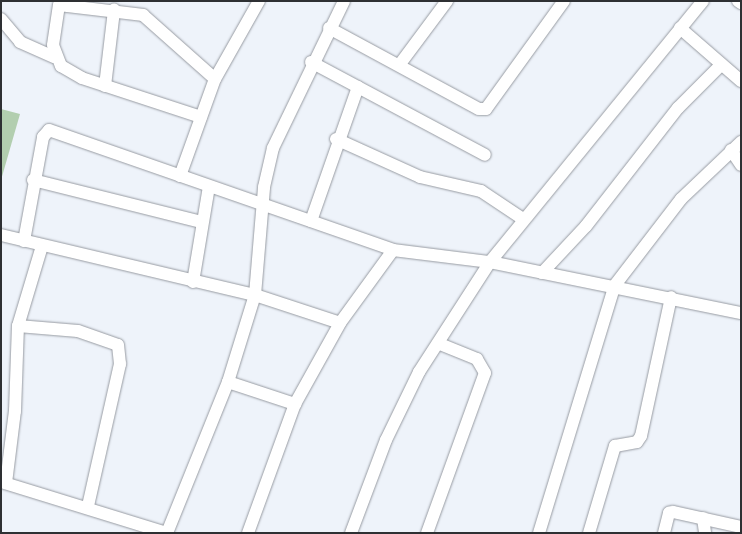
<!DOCTYPE html>
<html>
<head>
<meta charset="utf-8">
<style>
	body { margin:0 }
	#map { position:relative; width:742px; height:534px; overflow:hidden; background:#eef3fa; font-family:"Sofia Sans Condensed",sans-serif }
	div>[style] { position:absolute }
	.green>* { inset:0; background:#b2ceaf }
	.roads { filter:drop-shadow(0 0 1px #979ba2) drop-shadow(0 0 1px #979ba2) }
	.minor>* { height:12px; margin:-6px; padding:0 6px; transform-origin:6px; border-radius:6px; background:#fff }
	span { translate:-50% -50%; white-space:nowrap; text-align:center; line-height:1.15; -webkit-text-stroke:4px #fff; paint-order:stroke }
	.frame { position:absolute; inset:0; border:2px solid #2e3033; pointer-events:none }
</style>
</head>
<body>
<div id="map">
	<div class="green">
		<i style="clip-path:polygon(1px 109px,20px 114px,1px 180px)"></i>
	</div>
	<div class="roads">
		<div class="minor">
			<i style="left:738px;top:1px;width:4px;rotate:34deg"></i>
			<i style="left:1px;top:19px;width:30px;rotate:50deg"></i>
			<i style="left:20px;top:42px;width:37px;rotate:24deg"></i>
			<i style="left:329px;top:28px;width:170px;rotate:28.4deg"></i>
			<i style="left:479px;top:109px;width:7px"></i>
			<i style="left:486px;top:109px;width:133px;rotate:-54.2deg"></i>
			<i style="left:680px;top:28px;width:81px;rotate:41deg"></i>
			<i style="left:311px;top:62px;width:197px;rotate:28.1deg"></i>
			<i style="left:400px;top:64px;width:79px;rotate:-53.3deg"></i>
			<i style="left:105px;top:86px;width:77px;rotate:-83.2deg"></i>
			<i style="left:201px;top:117px;width:125px;rotate:-161.9deg"></i>
			<i style="left:82px;top:78px;width:24px;rotate:-150deg"></i>
			<i style="left:61px;top:66px;width:22px;rotate:-111deg"></i>
			<i style="left:53px;top:45px;width:40px;rotate:-81.5deg"></i>
			<i style="left:59px;top:5px;width:85px;rotate:6.8deg"></i>
			<i style="left:143px;top:15px;width:96px;rotate:41.6deg"></i>
			<i style="left:336px;top:139px;width:92px;rotate:24.3deg"></i>
			<i style="left:420px;top:177px;width:63px;rotate:12.9deg"></i>
			<i style="left:481px;top:191px;width:50px;rotate:33.7deg"></i>
			<i style="left:731px;top:150px;width:18px;rotate:56deg"></i>
			<i style="left:180px;top:176px;width:103px;rotate:-70.2deg"></i>
			<i style="left:215px;top:79px;width:90px;rotate:-60.6deg"></i>
			<i style="left:33px;top:180px;width:173px;rotate:14deg"></i>
			<i style="left:311px;top:221px;width:142px;rotate:-70.7deg"></i>
			<i style="left:1px;top:235px;width:261px;rotate:13.3deg"></i>
			<i style="left:255px;top:295px;width:89px;rotate:18.2deg"></i>
			<i style="left:24px;top:241px;width:106px;rotate:-79.6deg"></i>
			<i style="left:43px;top:137px;width:9px;rotate:-49deg"></i>
			<i style="left:49px;top:130px;width:364px;rotate:19.2deg"></i>
			<i style="left:393px;top:250px;width:98px;rotate:7.1deg"></i>
			<i style="left:490px;top:262px;width:256px;rotate:11.5deg"></i>
			<i style="left:542px;top:273px;width:64px;rotate:-46.9deg"></i>
			<i style="left:586px;top:226px;width:150px;rotate:-52.1deg"></i>
			<i style="left:678px;top:108px;width:61px;rotate:-45deg"></i>
			<i style="left:193px;top:282px;width:97px;rotate:-80.5deg"></i>
			<i style="left:18px;top:326px;width:60px;rotate:4.8deg"></i>
			<i style="left:78px;top:331px;width:42px;rotate:19.3deg"></i>
			<i style="left:118px;top:345px;width:19px;rotate:84deg"></i>
			<i style="left:120px;top:364px;width:146px;rotate:102.7deg"></i>
			<i style="left:228px;top:382px;width:71px;rotate:18.2deg"></i>
			<i style="left:1px;top:482px;width:174px;rotate:17.1deg"></i>
			<i style="left:6px;top:483px;width:73px;rotate:-82.9deg"></i>
			<i style="left:15px;top:411px;width:85px;rotate:-88deg"></i>
			<i style="left:18px;top:326px;width:84px;rotate:-73.3deg"></i>
			<i style="left:703px;top:518px;width:15px;rotate:82deg"></i>
			<i style="left:167px;top:533px;width:163px;rotate:-68deg"></i>
			<i style="left:228px;top:382px;width:91px;rotate:-72.8deg"></i>
			<i style="left:255px;top:295px;width:108px;rotate:-85.2deg"></i>
			<i style="left:264px;top:187px;width:40px;rotate:-77deg"></i>
			<i style="left:273px;top:148px;width:163px;rotate:-64.2deg"></i>
			<i style="left:248px;top:533px;width:137px;rotate:-70deg"></i>
			<i style="left:295px;top:404px;width:93px;rotate:-60.9deg"></i>
			<i style="left:340px;top:323px;width:90px;rotate:-54deg"></i>
			<i style="left:351px;top:533px;width:99px;rotate:-69.4deg"></i>
			<i style="left:386px;top:440px;width:76px;rotate:-64.1deg"></i>
			<i style="left:419px;top:372px;width:131px;rotate:-57.2deg"></i>
			<i style="left:490px;top:262px;width:337px;rotate:-50.8deg"></i>
			<i style="left:427px;top:533px;width:170px;rotate:-70.1deg"></i>
			<i style="left:485px;top:373px;width:16px;rotate:-120deg"></i>
			<i style="left:477px;top:359px;width:40px;rotate:-158deg"></i>
			<i style="left:539px;top:533px;width:259px;rotate:-73deg"></i>
			<i style="left:615px;top:285px;width:108px;rotate:-52.5deg"></i>
			<i style="left:681px;top:199px;width:83px;rotate:-43.5deg"></i>
			<i style="left:589px;top:533px;width:91px;rotate:-73.4deg"></i>
			<i style="left:615px;top:446px;width:22px;rotate:-10deg"></i>
			<i style="left:637px;top:442px;width:7px;rotate:-56deg"></i>
			<i style="left:641px;top:436px;width:142px;rotate:-77.8deg"></i>
			<i style="left:664px;top:533px;width:21px;rotate:-76deg"></i>
			<i style="left:669px;top:513px;width:4px;rotate:-14deg"></i>
			<i style="left:673px;top:512px;width:70px;rotate:12.4deg"></i>
		</div>
	</div>
	<div class="frame"></div>
</div>
</body>
</html>
